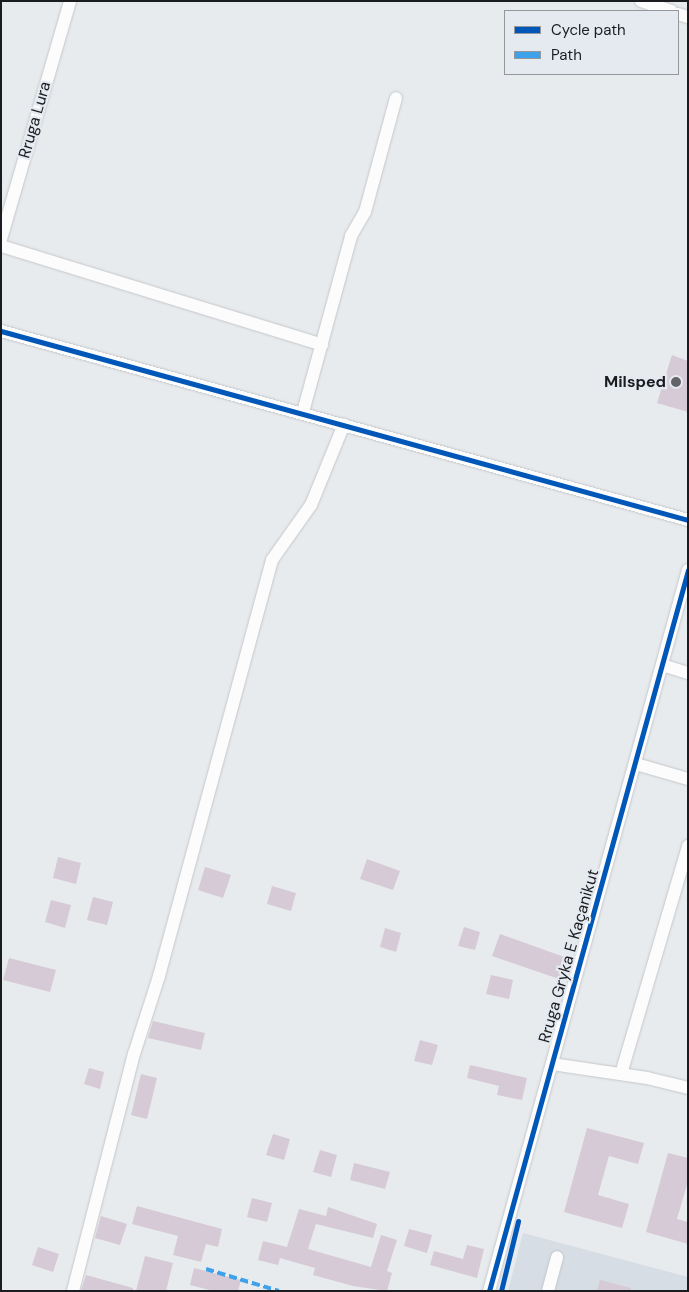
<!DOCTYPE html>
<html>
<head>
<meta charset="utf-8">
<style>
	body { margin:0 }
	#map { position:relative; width:689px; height:1292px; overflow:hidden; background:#e8ebee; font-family:"DM Sans",sans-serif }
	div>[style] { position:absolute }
	.built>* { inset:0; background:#d6dde5 }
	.building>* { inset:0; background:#d5cad5 }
	.roads { filter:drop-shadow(0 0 1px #c5c7c9) drop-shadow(0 0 1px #c5c7c9) }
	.minor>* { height:12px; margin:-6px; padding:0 6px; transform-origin:6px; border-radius:6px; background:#fcfcfc }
	.quiet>* { height:4px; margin-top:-2px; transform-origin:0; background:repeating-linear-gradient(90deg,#3da2ea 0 8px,transparent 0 12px) }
	.cycleway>* { height:5px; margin:-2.5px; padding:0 2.5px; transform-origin:2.5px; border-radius:2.5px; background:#0057b8 }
	.dots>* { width:14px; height:14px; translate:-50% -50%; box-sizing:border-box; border:2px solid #e5eaf1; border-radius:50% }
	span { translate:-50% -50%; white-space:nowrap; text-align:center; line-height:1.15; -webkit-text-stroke:4.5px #e5eaf1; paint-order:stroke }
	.street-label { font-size:16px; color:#1b1c1f }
	.poi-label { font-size:16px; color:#1b1c1f; font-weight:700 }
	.right { translate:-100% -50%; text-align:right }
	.frame { position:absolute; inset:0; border:2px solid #1b1c1f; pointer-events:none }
	.legend { position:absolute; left:504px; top:10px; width:175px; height:65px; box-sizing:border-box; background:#e5eaf1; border:1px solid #94989d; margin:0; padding:6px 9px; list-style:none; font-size:15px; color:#1b1c1f }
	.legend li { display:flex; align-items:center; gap:10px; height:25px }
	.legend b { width:25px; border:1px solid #94989d }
</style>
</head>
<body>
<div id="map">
	<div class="built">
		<i style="clip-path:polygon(523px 1233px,688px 1277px,688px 1291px,508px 1291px)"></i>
	</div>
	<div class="building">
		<i style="clip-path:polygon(672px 355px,688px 361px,688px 412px,657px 403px)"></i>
		<i style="clip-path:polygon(58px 857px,81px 863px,76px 884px,53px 878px)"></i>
		<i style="clip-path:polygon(367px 859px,400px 871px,393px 890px,360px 879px)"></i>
		<i style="clip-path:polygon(205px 867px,231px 875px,223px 898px,198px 890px)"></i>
		<i style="clip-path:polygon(272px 886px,296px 893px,291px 911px,267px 904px)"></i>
		<i style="clip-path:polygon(93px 897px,113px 902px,107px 925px,87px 920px)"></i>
		<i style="clip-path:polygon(51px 900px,71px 905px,65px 928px,45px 922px)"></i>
		<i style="clip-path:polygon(464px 927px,480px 932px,475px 950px,458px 946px)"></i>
		<i style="clip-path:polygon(385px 928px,401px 933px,396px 952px,380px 947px)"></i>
		<i style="clip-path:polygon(500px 934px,567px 958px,559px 979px,492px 956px)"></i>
		<i style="clip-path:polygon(9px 958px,56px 970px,50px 992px,3px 980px)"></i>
		<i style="clip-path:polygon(491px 975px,513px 980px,509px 999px,486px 994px)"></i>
		<i style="clip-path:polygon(153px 1021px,205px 1033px,201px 1050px,148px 1038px)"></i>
		<i style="clip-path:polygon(420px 1040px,438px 1045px,432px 1065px,414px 1061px)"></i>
		<i style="clip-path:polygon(470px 1065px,527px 1078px,522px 1100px,497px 1095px,499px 1086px,467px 1078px)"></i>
		<i style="clip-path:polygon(89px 1068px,104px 1072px,100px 1089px,84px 1084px)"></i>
		<i style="clip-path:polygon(141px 1074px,157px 1078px,147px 1119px,131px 1115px)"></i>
		<i style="clip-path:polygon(587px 1128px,644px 1143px,638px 1164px,609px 1156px,598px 1195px,629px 1204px,622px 1228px,564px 1212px)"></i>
		<i style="clip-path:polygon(273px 1134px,290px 1139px,284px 1160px,266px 1155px)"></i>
		<i style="clip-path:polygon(320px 1150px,337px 1155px,331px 1177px,313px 1172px)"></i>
		<i style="clip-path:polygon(668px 1153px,688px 1158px,688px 1181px,677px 1219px,688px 1222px,688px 1244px,646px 1232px)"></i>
		<i style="clip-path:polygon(354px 1163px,390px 1172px,385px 1189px,350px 1180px)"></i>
		<i style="clip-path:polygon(252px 1198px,272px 1203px,267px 1222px,247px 1217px)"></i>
		<i style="clip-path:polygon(137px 1206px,222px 1229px,218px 1247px,206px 1244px,201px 1262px,173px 1255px,178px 1236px,132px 1224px)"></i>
		<i style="clip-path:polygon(328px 1207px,377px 1224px,373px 1238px,316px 1224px,308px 1249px,371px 1267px,381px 1235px,397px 1240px,387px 1271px,392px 1273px,387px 1291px,353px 1286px,313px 1275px,315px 1268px,280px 1258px,278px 1265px,258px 1260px,263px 1241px,287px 1247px,299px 1209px,326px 1216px)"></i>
		<i style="clip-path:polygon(101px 1216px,127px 1224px,120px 1245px,95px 1238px)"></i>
		<i style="clip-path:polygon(409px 1229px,432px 1235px,427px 1253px,404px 1246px)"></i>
		<i style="clip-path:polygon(467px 1245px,484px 1249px,477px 1278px,430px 1265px,434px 1251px,463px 1259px)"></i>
		<i style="clip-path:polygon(38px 1247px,59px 1254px,53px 1272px,32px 1265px)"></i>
		<i style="clip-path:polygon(145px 1256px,173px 1263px,166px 1291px,136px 1291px)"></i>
		<i style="clip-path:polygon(194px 1268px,241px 1280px,238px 1291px,214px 1291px,190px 1285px)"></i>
		<i style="clip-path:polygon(86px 1275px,133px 1288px,133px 1291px,81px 1291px)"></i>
		<i style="clip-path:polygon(600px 1280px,631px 1288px,631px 1291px,597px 1291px)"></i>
	</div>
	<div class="roads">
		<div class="minor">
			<i style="left:641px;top:1px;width:32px;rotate:18deg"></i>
			<i style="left:678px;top:14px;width:10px;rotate:17deg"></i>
			<i style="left:1px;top:239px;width:248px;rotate:-73.8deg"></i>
			<i style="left:1px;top:246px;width:336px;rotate:17.1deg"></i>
			<i style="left:1px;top:331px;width:713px;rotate:15.38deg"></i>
			<i style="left:303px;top:412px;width:182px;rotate:-74.7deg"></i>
			<i style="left:351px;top:236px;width:28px;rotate:-60deg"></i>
			<i style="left:365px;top:212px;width:118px;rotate:-74.8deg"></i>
			<i style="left:662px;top:665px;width:27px;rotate:17deg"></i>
			<i style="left:636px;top:764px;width:54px;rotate:16.1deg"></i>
			<i style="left:552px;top:1064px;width:96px;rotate:8.4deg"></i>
			<i style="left:647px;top:1078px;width:42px;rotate:13.7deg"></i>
			<i style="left:621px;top:1074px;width:238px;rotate:-73.6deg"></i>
			<i style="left:73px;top:1291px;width:245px;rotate:-75.6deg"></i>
			<i style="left:134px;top:1054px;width:82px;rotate:-72.2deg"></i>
			<i style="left:159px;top:976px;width:431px;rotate:-74.8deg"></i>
			<i style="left:272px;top:560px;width:67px;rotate:-54.7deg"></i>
			<i style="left:311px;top:505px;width:87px;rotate:-67.8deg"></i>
			<i style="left:489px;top:1291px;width:748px;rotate:-74.57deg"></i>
			<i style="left:548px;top:1291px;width:35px;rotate:-75deg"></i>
		</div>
	</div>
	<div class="quiet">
		<i style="left:206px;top:1269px;width:76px;rotate:16.8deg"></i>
	</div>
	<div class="cycleway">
		<i style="left:1px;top:331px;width:713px;rotate:15.38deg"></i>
		<i style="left:489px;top:1291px;width:748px;rotate:-74.57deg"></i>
		<i style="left:501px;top:1291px;width:72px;rotate:-76.3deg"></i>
	</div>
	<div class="dots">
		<i style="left:676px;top:382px;background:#636467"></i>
	</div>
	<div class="street-label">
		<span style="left:35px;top:120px;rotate:-74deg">Rruga Lura</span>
		<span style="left:569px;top:956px;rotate:-74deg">Rruga Gryka E Kaçanikut</span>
	</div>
	<div class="poi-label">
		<span class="right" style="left:666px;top:382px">Milsped</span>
	</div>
	<div class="frame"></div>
	<ul class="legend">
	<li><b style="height:6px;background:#0057b8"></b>Cycle path</li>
	<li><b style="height:6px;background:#3da2ea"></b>Path</li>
	</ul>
</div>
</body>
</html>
